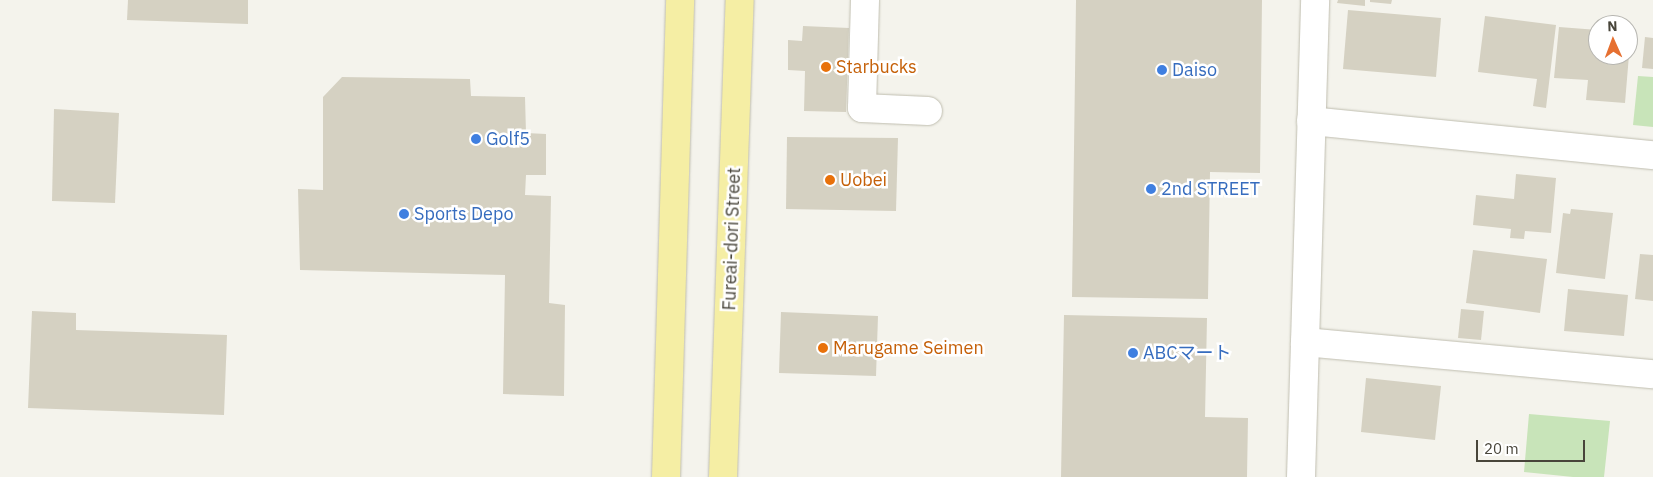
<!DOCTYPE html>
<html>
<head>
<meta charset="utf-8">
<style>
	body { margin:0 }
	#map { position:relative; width:1653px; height:477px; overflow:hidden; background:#f4f3ec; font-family:"IBM Plex Sans","Noto Sans JP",sans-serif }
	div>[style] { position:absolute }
	.green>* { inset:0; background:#c8e4b9 }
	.building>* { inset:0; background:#d5d1c2 }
	.roads { filter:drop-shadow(0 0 1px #bfbdaf) drop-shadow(0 0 1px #bfbdaf) }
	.minor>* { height:28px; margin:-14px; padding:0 14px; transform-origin:14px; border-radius:14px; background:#fff }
	.major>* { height:28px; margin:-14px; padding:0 14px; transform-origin:14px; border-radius:14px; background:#f5eea4 }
	.dots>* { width:14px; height:14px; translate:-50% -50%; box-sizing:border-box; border:2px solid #fff; border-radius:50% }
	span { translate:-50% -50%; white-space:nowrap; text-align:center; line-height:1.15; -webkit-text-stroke:5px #fff; paint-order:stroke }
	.food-label { font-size:18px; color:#c56008 }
	.left { translate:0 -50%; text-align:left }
	.shop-label { font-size:18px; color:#366cbe }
	.street-label { font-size:18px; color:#48453a }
	.north { position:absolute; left:1588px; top:15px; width:50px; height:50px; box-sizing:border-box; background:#fff; border:1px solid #b6b5b0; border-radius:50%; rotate:358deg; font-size:14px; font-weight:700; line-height:20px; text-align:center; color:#48453a }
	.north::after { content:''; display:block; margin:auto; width:18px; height:22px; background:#e67031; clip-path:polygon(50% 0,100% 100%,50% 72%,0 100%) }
	.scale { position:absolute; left:1476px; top:440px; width:109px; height:22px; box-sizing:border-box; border:2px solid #48453a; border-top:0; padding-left:6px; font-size:15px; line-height:18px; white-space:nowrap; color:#48453a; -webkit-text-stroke:4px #fff; paint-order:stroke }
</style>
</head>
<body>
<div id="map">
	<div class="green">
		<i style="clip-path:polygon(1638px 76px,1653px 77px,1653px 127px,1633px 125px)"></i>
		<i style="clip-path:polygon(1529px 414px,1610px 421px,1604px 477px,1573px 477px,1524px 472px)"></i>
	</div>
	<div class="building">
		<i style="clip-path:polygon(128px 0,248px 0,248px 24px,127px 20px)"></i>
		<i style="clip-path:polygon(1076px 0,1262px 0,1260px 173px,1210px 172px,1208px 299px,1072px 297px)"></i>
		<i style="clip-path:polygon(1338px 0,1365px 0,1365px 6px,1337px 3px)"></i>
		<i style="clip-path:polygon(1370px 0,1392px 0,1391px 4px,1370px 2px)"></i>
		<i style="clip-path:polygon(1348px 10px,1441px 18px,1436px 77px,1343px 69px)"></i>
		<i style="clip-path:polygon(1485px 16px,1556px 25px,1546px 108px,1533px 106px,1537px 79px,1478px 72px)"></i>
		<i style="clip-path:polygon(803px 26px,849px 28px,846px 112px,804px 111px,805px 71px,788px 70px,788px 40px,802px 41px)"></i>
		<i style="clip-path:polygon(1559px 27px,1598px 30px,1598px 55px,1629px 55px,1625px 103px,1586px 100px,1588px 80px,1554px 78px)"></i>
		<i style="clip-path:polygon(1645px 37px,1653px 38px,1653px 69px,1642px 68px)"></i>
		<i style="clip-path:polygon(342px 77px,470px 79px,471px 96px,525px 97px,526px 133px,546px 134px,546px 175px,526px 175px,525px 195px,551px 196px,549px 303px,565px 305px,564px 396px,503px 394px,505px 275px,300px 270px,298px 189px,323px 190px,323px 97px)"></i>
		<i style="clip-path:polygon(54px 109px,119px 113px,115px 203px,52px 201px)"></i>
		<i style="clip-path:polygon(787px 137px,898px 138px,896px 211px,786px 209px)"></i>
		<i style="clip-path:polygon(1516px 174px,1556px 178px,1551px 233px,1525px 231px,1524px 239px,1510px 238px,1511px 229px,1473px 225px,1476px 195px,1514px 199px)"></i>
		<i style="clip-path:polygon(1571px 209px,1613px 213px,1605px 279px,1556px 273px,1563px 213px,1570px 214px)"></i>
		<i style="clip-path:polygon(1473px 250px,1547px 259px,1540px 313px,1466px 303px)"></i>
		<i style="clip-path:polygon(1640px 254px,1653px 255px,1653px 301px,1635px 299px)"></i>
		<i style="clip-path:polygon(1568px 289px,1628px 295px,1624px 336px,1564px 331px)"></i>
		<i style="clip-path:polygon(1461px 309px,1484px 311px,1481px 340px,1458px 338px)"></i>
		<i style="clip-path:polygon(32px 311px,76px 313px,76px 330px,227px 335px,224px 415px,28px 408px)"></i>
		<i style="clip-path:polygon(781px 312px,878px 316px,876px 376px,779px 373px)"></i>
		<i style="clip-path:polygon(1064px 315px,1207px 318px,1205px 417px,1248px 418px,1247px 477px,1061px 477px)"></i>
		<i style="clip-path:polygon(1366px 378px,1441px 386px,1435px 440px,1361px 432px)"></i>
	</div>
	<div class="roads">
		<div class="minor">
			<i style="left:865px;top:0;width:108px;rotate:91.6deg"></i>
			<i style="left:862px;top:108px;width:66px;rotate:2.6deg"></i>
			<i style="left:1311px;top:121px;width:344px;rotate:5.7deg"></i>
			<i style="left:1305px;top:342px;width:349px;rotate:5.3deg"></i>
			<i style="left:1301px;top:477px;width:477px;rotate:-88.3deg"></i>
		</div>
		<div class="major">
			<i style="left:666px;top:477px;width:477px;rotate:-88.3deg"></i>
			<i style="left:723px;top:477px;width:477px;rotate:-88deg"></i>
		</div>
	</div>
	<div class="dots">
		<i style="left:826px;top:67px;background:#e8710a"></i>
		<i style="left:1162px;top:70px;background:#3f7fe0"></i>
		<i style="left:476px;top:139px;background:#3f7fe0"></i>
		<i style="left:830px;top:180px;background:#e8710a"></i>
		<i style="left:1151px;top:189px;background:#3f7fe0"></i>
		<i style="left:404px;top:214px;background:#3f7fe0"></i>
		<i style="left:823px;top:348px;background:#e8710a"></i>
		<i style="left:1133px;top:353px;background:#3f7fe0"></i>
	</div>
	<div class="food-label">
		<span class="left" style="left:836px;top:67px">Starbucks</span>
		<span class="left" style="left:840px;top:180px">Uobei</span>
		<span class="left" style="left:833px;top:348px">Marugame Seimen</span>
	</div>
	<div class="shop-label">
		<span class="left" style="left:1172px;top:70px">Daiso</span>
		<span class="left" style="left:486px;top:139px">Golf5</span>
		<span class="left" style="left:1161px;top:189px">2nd STREET</span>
		<span class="left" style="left:414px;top:214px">Sports Depo</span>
		<span class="left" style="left:1143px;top:353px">ABCマート</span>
	</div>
	<div class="street-label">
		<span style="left:732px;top:239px;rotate:-88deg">Fureai-dori Street</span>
	</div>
	<div class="north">N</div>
	<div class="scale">20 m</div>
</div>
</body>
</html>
